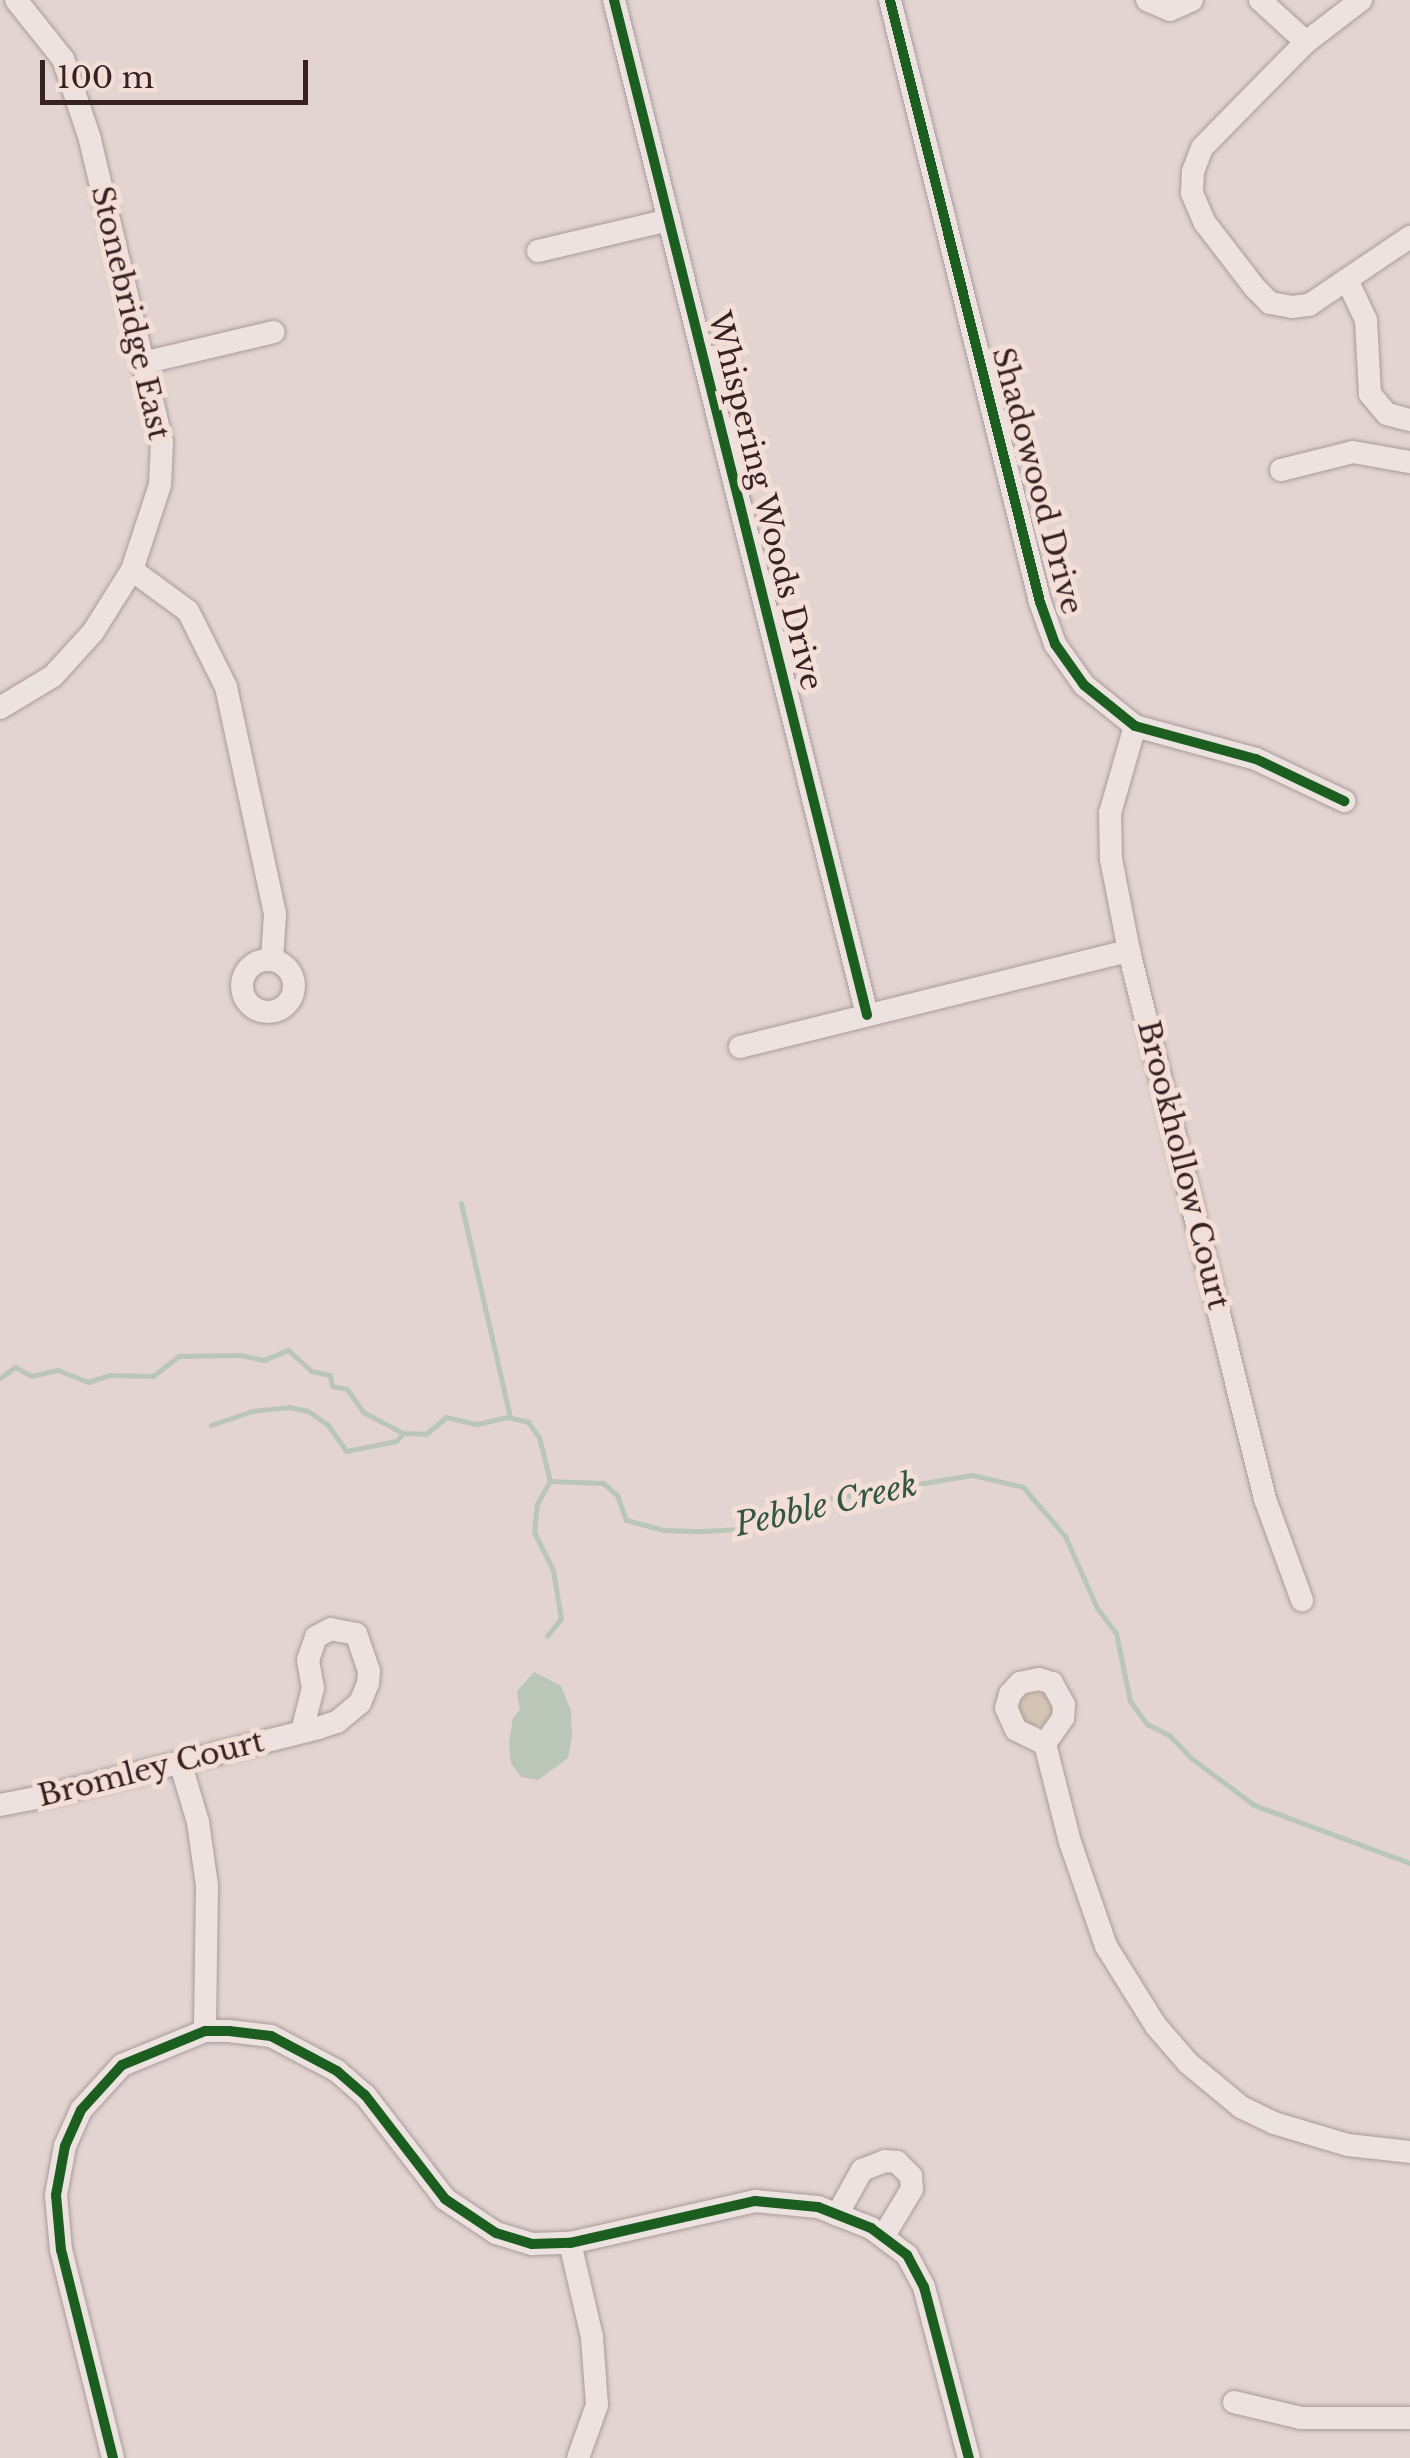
<!DOCTYPE html>
<html>
<head>
<meta charset="utf-8">
<style>
	body { margin:0 }
	#map { position:relative; width:1410px; height:2458px; overflow:hidden; background:#e3d4d1; font-family:"Libre Baskerville",serif }
	div>[style] { position:absolute }
	.green>* { inset:0; background:#d5c5b4 }
	.round { border-radius:50% }
	.water>* { inset:0; background:#bac6b8 }
	.stream>* { height:5px; margin:-2.5px; padding:0 2.5px; transform-origin:2.5px; border-radius:2.5px; background:#bac6b8 }
	.roads { filter:drop-shadow(0 0 2px #a99b99) drop-shadow(0 0 2px #a99b99) }
	.minor>* { height:22px; margin:-11px; padding:0 11px; transform-origin:11px; border-radius:11px; background:#ece3e1 }
	.minor>.ring { margin:-11px; padding:0; box-sizing:content-box; background:none; border:22px solid #ece3e1; border-radius:50% }
	.cycleway>* { height:10px; margin:-5px; padding:0 5px; transform-origin:5px; border-radius:5px; background:#1b5e20 }
	span { translate:-50% -50%; white-space:nowrap; text-align:center; line-height:1.15; -webkit-text-stroke:10px #f3ded8; paint-order:stroke }
	.street-label { font-size:30px; color:#382122 }
	.water-label { font-size:32px; color:#325642; font-style:italic }
	.scale { position:absolute; left:40px; top:60px; width:268px; height:45px; box-sizing:border-box; border:5px solid #382122; border-top:0; padding-left:12px; font-size:30px; line-height:35px; white-space:nowrap; color:#382122; -webkit-text-stroke:8px #f3ded8; paint-order:stroke }
</style>
</head>
<body>
<div id="map">
	<div class="green">
		<i class="round" style="left:1019px;top:1692px;width:34px;height:34px"></i>
	</div>
	<div class="water">
		<i style="clip-path:polygon(534px 1672px,561px 1686px,571px 1711px,572px 1736px,568px 1758px,538px 1780px,521px 1777px,511px 1763px,509px 1743px,513px 1718px,520px 1710px,517px 1691px)"></i>
	</div>
	<div class="stream">
		<i style="left:461px;top:1203px;width:220px;rotate:77.1deg"></i>
		<i style="left:0;top:1378px;width:19px;rotate:-36deg"></i>
		<i style="left:15px;top:1367px;width:18px;rotate:29deg"></i>
		<i style="left:31px;top:1376px;width:28px;rotate:-13deg"></i>
		<i style="left:58px;top:1370px;width:32px;rotate:22deg"></i>
		<i style="left:88px;top:1382px;width:23px;rotate:-18deg"></i>
		<i style="left:110px;top:1375px;width:43px;rotate:1.3deg"></i>
		<i style="left:153px;top:1376px;width:33px;rotate:-38deg"></i>
		<i style="left:179px;top:1356px;width:61px;rotate:-0.9deg"></i>
		<i style="left:240px;top:1355px;width:25px;rotate:12deg"></i>
		<i style="left:264px;top:1360px;width:26px;rotate:-23deg"></i>
		<i style="left:288px;top:1350px;width:31px;rotate:42deg"></i>
		<i style="left:311px;top:1371px;width:19px;rotate:12deg"></i>
		<i style="left:330px;top:1375px;width:11px;rotate:80deg"></i>
		<i style="left:332px;top:1386px;width:15px;rotate:11deg"></i>
		<i style="left:347px;top:1389px;width:28px;rotate:55deg"></i>
		<i style="left:363px;top:1412px;width:45px;rotate:27.7deg"></i>
		<i style="left:403px;top:1433px;width:23px;rotate:2deg"></i>
		<i style="left:426px;top:1434px;width:26px;rotate:-40deg"></i>
		<i style="left:446px;top:1417px;width:32px;rotate:13deg"></i>
		<i style="left:477px;top:1424px;width:31px;rotate:-13deg"></i>
		<i style="left:507px;top:1417px;width:22px;rotate:13deg"></i>
		<i style="left:528px;top:1422px;width:19px;rotate:54deg"></i>
		<i style="left:539px;top:1437px;width:45px;rotate:76deg"></i>
		<i style="left:211px;top:1425px;width:43px;rotate:-18.9deg"></i>
		<i style="left:252px;top:1411px;width:37px;rotate:-6deg"></i>
		<i style="left:289px;top:1407px;width:19px;rotate:12deg"></i>
		<i style="left:308px;top:1411px;width:24px;rotate:35deg"></i>
		<i style="left:328px;top:1425px;width:32px;rotate:55deg"></i>
		<i style="left:346px;top:1451px;width:51px;rotate:-11.3deg"></i>
		<i style="left:396px;top:1441px;width:8px;rotate:-45deg"></i>
		<i style="left:550px;top:1481px;width:53px;rotate:2.2deg"></i>
		<i style="left:603px;top:1483px;width:18px;rotate:41deg"></i>
		<i style="left:617px;top:1495px;width:27px;rotate:70deg"></i>
		<i style="left:626px;top:1520px;width:39px;rotate:15deg"></i>
		<i style="left:664px;top:1530px;width:38px;rotate:2deg"></i>
		<i style="left:702px;top:1531px;width:33px;rotate:-3deg"></i>
		<i style="left:735px;top:1529px;width:80px;rotate:-19.8deg"></i>
		<i style="left:810px;top:1502px;width:164px;rotate:-9.5deg"></i>
		<i style="left:972px;top:1475px;width:52px;rotate:13.2deg"></i>
		<i style="left:1023px;top:1487px;width:65px;rotate:49.4deg"></i>
		<i style="left:1065px;top:1536px;width:79px;rotate:66deg"></i>
		<i style="left:1097px;top:1608px;width:31px;rotate:53deg"></i>
		<i style="left:1116px;top:1633px;width:69px;rotate:78.4deg"></i>
		<i style="left:1130px;top:1701px;width:29px;rotate:54deg"></i>
		<i style="left:1147px;top:1724px;width:25px;rotate:27deg"></i>
		<i style="left:1169px;top:1735px;width:32px;rotate:46deg"></i>
		<i style="left:1191px;top:1758px;width:79px;rotate:36.7deg"></i>
		<i style="left:1254px;top:1805px;width:166px;rotate:20.4deg"></i>
		<i style="left:547px;top:1636px;width:22px;rotate:-51deg"></i>
		<i style="left:561px;top:1619px;width:50px;rotate:-99.3deg"></i>
		<i style="left:553px;top:1570px;width:42px;rotate:-116.6deg"></i>
		<i style="left:534px;top:1532px;width:28px;rotate:-84deg"></i>
		<i style="left:537px;top:1504px;width:26px;rotate:-61deg"></i>
	</div>
	<div class="roads">
		<div class="minor">
			<i style="left:614px;top:0;width:1046px;rotate:76deg"></i>
			<i style="left:890px;top:0;width:620px;rotate:76.01deg"></i>
			<i style="left:1040px;top:602px;width:45px;rotate:70.3deg"></i>
			<i style="left:1055px;top:644px;width:50px;rotate:54.7deg"></i>
			<i style="left:1084px;top:685px;width:65px;rotate:38.8deg"></i>
			<i style="left:1135px;top:726px;width:125px;rotate:15.3deg"></i>
			<i style="left:1256px;top:759px;width:98px;rotate:25.5deg"></i>
			<i style="left:1147px;top:0;width:25px;rotate:23deg"></i>
			<i style="left:1170px;top:10px;width:24px;rotate:-24deg"></i>
			<i style="left:1260px;top:0;width:62px;rotate:42.4deg"></i>
			<i style="left:1361px;top:0;width:69px;rotate:142.6deg"></i>
			<i style="left:1306px;top:42px;width:148px;rotate:134.5deg"></i>
			<i style="left:1202px;top:148px;width:26px;rotate:111deg"></i>
			<i style="left:1193px;top:172px;width:21px;rotate:93deg"></i>
			<i style="left:1192px;top:193px;width:33px;rotate:67deg"></i>
			<i style="left:1205px;top:223px;width:82px;rotate:52.4deg"></i>
			<i style="left:1255px;top:288px;width:21px;rotate:45deg"></i>
			<i style="left:1270px;top:303px;width:22px;rotate:10deg"></i>
			<i style="left:1292px;top:307px;width:17px;rotate:-7deg"></i>
			<i style="left:1309px;top:305px;width:122px;rotate:-34deg"></i>
			<i style="left:538px;top:251px;width:135px;rotate:-13.3deg"></i>
			<i style="left:1347px;top:280px;width:44px;rotate:64.6deg"></i>
			<i style="left:1366px;top:320px;width:74px;rotate:86.9deg"></i>
			<i style="left:1370px;top:394px;width:26px;rotate:50deg"></i>
			<i style="left:1387px;top:414px;width:24px;rotate:15deg"></i>
			<i style="left:147px;top:362px;width:130px;rotate:-13.3deg"></i>
			<i style="left:1281px;top:470px;width:74px;rotate:-14deg"></i>
			<i style="left:1353px;top:452px;width:58px;rotate:10deg"></i>
			<i style="left:132px;top:570px;width:69px;rotate:36.2deg"></i>
			<i style="left:188px;top:611px;width:85px;rotate:63.4deg"></i>
			<i style="left:226px;top:687px;width:232px;rotate:77.8deg"></i>
			<i style="left:275px;top:914px;width:46px;rotate:93.7deg"></i>
			<i style="left:0;top:708px;width:62px;rotate:-31.1deg"></i>
			<i style="left:53px;top:676px;width:59px;rotate:-47.7deg"></i>
			<i style="left:93px;top:632px;width:73px;rotate:-57.8deg"></i>
			<i style="left:132px;top:570px;width:89px;rotate:-71.8deg"></i>
			<i style="left:160px;top:485px;width:43px;rotate:-87.3deg"></i>
			<i style="left:162px;top:442px;width:311px;rotate:-103.4deg"></i>
			<i style="left:90px;top:139px;width:84px;rotate:-108.6deg"></i>
			<i style="left:63px;top:59px;width:75px;rotate:-128.5deg"></i>
			<i style="left:1135px;top:726px;width:91px;rotate:106deg"></i>
			<i style="left:1110px;top:813px;width:46px;rotate:88.8deg"></i>
			<i style="left:1111px;top:859px;width:94px;rotate:78.9deg"></i>
			<i style="left:1129px;top:951px;width:565px;rotate:76.06deg"></i>
			<i style="left:1265px;top:1499px;width:108px;rotate:69.9deg"></i>
			<i class="ring" style="left:242px;top:960px;width:30px;height:30px"></i>
			<i style="left:740px;top:1047px;width:401px;rotate:-13.9deg"></i>
			<i style="left:1039px;top:1679px;width:14px;rotate:17deg"></i>
			<i style="left:1052px;top:1683px;width:25px;rotate:61deg"></i>
			<i style="left:1064px;top:1705px;width:13px;rotate:94deg"></i>
			<i style="left:1063px;top:1718px;width:32px;rotate:125deg"></i>
			<i style="left:1045px;top:1744px;width:32px;rotate:-154deg"></i>
			<i style="left:1016px;top:1730px;width:24px;rotate:-114deg"></i>
			<i style="left:1006px;top:1708px;width:15px;rotate:-74deg"></i>
			<i style="left:1010px;top:1694px;width:15px;rotate:-48deg"></i>
			<i style="left:1020px;top:1683px;width:19px;rotate:-12deg"></i>
			<i style="left:1045px;top:1744px;width:101px;rotate:75.7deg"></i>
			<i style="left:1070px;top:1842px;width:110px;rotate:70.9deg"></i>
			<i style="left:1106px;top:1946px;width:94px;rotate:58deg"></i>
			<i style="left:1156px;top:2026px;width:49px;rotate:49.1deg"></i>
			<i style="left:1188px;top:2063px;width:69px;rotate:39.7deg"></i>
			<i style="left:1241px;top:2107px;width:37px;rotate:26deg"></i>
			<i style="left:1274px;top:2123px;width:77px;rotate:16.6deg"></i>
			<i style="left:1348px;top:2145px;width:62px;rotate:6.4deg"></i>
			<i style="left:180px;top:1762px;width:63px;rotate:73.3deg"></i>
			<i style="left:198px;top:1822px;width:64px;rotate:81.9deg"></i>
			<i style="left:207px;top:1885px;width:146px;rotate:90.8deg"></i>
			<i style="left:0;top:1805px;width:47px;rotate:-11.1deg"></i>
			<i style="left:46px;top:1796px;width:280px;rotate:-14deg"></i>
			<i style="left:318px;top:1728px;width:20px;rotate:-18deg"></i>
			<i style="left:337px;top:1722px;width:30px;rotate:-40deg"></i>
			<i style="left:360px;top:1703px;width:22px;rotate:-68deg"></i>
			<i style="left:368px;top:1683px;width:12px;rotate:-85deg"></i>
			<i style="left:369px;top:1671px;width:39px;rotate:-109deg"></i>
			<i style="left:356px;top:1634px;width:25px;rotate:-169deg"></i>
			<i style="left:331px;top:1629px;width:17px;rotate:152deg"></i>
			<i style="left:316px;top:1637px;width:24px;rotate:109deg"></i>
			<i style="left:308px;top:1660px;width:28px;rotate:80deg"></i>
			<i style="left:313px;top:1688px;width:44px;rotate:104.3deg"></i>
			<i style="left:837px;top:2215px;width:51px;rotate:-60.9deg"></i>
			<i style="left:862px;top:2170px;width:25px;rotate:-21deg"></i>
			<i style="left:885px;top:2161px;width:12px;rotate:5deg"></i>
			<i style="left:897px;top:2162px;width:20px;rotate:45deg"></i>
			<i style="left:911px;top:2176px;width:13px;rotate:86deg"></i>
			<i style="left:912px;top:2189px;width:56px;rotate:121.1deg"></i>
			<i style="left:570px;top:2243px;width:97px;rotate:76.8deg"></i>
			<i style="left:592px;top:2337px;width:68px;rotate:85.8deg"></i>
			<i style="left:597px;top:2405px;width:56px;rotate:109.7deg"></i>
			<i style="left:1234px;top:2402px;width:69px;rotate:13.4deg"></i>
			<i style="left:1301px;top:2418px;width:109px"></i>
			<i style="left:113px;top:2458px;width:214px;rotate:-104deg"></i>
			<i style="left:61px;top:2250px;width:55px;rotate:-95.2deg"></i>
			<i style="left:56px;top:2195px;width:50px;rotate:-79.6deg"></i>
			<i style="left:65px;top:2146px;width:39px;rotate:-66deg"></i>
			<i style="left:81px;top:2110px;width:61px;rotate:-47.7deg"></i>
			<i style="left:122px;top:2065px;width:90px;rotate:-22.3deg"></i>
			<i style="left:205px;top:2031px;width:24px"></i>
			<i style="left:229px;top:2031px;width:42px;rotate:6.8deg"></i>
			<i style="left:271px;top:2036px;width:75px;rotate:27.9deg"></i>
			<i style="left:337px;top:2071px;width:37px;rotate:41deg"></i>
			<i style="left:365px;top:2095px;width:131px;rotate:52.4deg"></i>
			<i style="left:445px;top:2199px;width:61px;rotate:33.7deg"></i>
			<i style="left:496px;top:2233px;width:38px;rotate:17deg"></i>
			<i style="left:532px;top:2244px;width:38px;rotate:-2deg"></i>
			<i style="left:570px;top:2243px;width:190px;rotate:-12.8deg"></i>
			<i style="left:755px;top:2201px;width:63px;rotate:5.4deg"></i>
			<i style="left:818px;top:2207px;width:57px;rotate:21.6deg"></i>
			<i style="left:871px;top:2228px;width:45px;rotate:36.9deg"></i>
			<i style="left:907px;top:2255px;width:36px;rotate:62deg"></i>
			<i style="left:924px;top:2287px;width:177px;rotate:75.3deg"></i>
		</div>
	</div>
	<div class="cycleway">
		<i style="left:614px;top:0;width:1046px;rotate:76deg"></i>
		<i style="left:890px;top:0;width:620px;rotate:76.01deg"></i>
		<i style="left:1040px;top:602px;width:45px;rotate:70.3deg"></i>
		<i style="left:1055px;top:644px;width:50px;rotate:54.7deg"></i>
		<i style="left:1084px;top:685px;width:65px;rotate:38.8deg"></i>
		<i style="left:1135px;top:726px;width:125px;rotate:15.3deg"></i>
		<i style="left:1256px;top:759px;width:98px;rotate:25.5deg"></i>
		<i style="left:113px;top:2458px;width:214px;rotate:-104deg"></i>
		<i style="left:61px;top:2250px;width:55px;rotate:-95.2deg"></i>
		<i style="left:56px;top:2195px;width:50px;rotate:-79.6deg"></i>
		<i style="left:65px;top:2146px;width:39px;rotate:-66deg"></i>
		<i style="left:81px;top:2110px;width:61px;rotate:-47.7deg"></i>
		<i style="left:122px;top:2065px;width:90px;rotate:-22.3deg"></i>
		<i style="left:205px;top:2031px;width:24px"></i>
		<i style="left:229px;top:2031px;width:42px;rotate:6.8deg"></i>
		<i style="left:271px;top:2036px;width:75px;rotate:27.9deg"></i>
		<i style="left:337px;top:2071px;width:37px;rotate:41deg"></i>
		<i style="left:365px;top:2095px;width:131px;rotate:52.4deg"></i>
		<i style="left:445px;top:2199px;width:61px;rotate:33.7deg"></i>
		<i style="left:496px;top:2233px;width:38px;rotate:17deg"></i>
		<i style="left:532px;top:2244px;width:38px;rotate:-2deg"></i>
		<i style="left:570px;top:2243px;width:190px;rotate:-12.8deg"></i>
		<i style="left:755px;top:2201px;width:63px;rotate:5.4deg"></i>
		<i style="left:818px;top:2207px;width:57px;rotate:21.6deg"></i>
		<i style="left:871px;top:2228px;width:45px;rotate:36.9deg"></i>
		<i style="left:907px;top:2255px;width:36px;rotate:62deg"></i>
		<i style="left:924px;top:2287px;width:177px;rotate:75.3deg"></i>
	</div>
	<div class="street-label">
		<span style="left:130px;top:313px;rotate:77deg">Stonebridge East</span>
		<span style="left:1037px;top:481px;rotate:75deg">Shadowood Drive</span>
		<span style="left:765px;top:501px;rotate:76deg">Whispering Woods Drive</span>
		<span style="left:1183px;top:1165px;rotate:76deg">Brookhollow Court</span>
		<span style="left:151px;top:1769px;rotate:-14deg">Bromley Court</span>
	</div>
	<div class="water-label">
		<span style="left:826px;top:1505px;rotate:-13deg">Pebble Creek</span>
	</div>
	<div class="scale">100 m</div>
</div>
</body>
</html>
